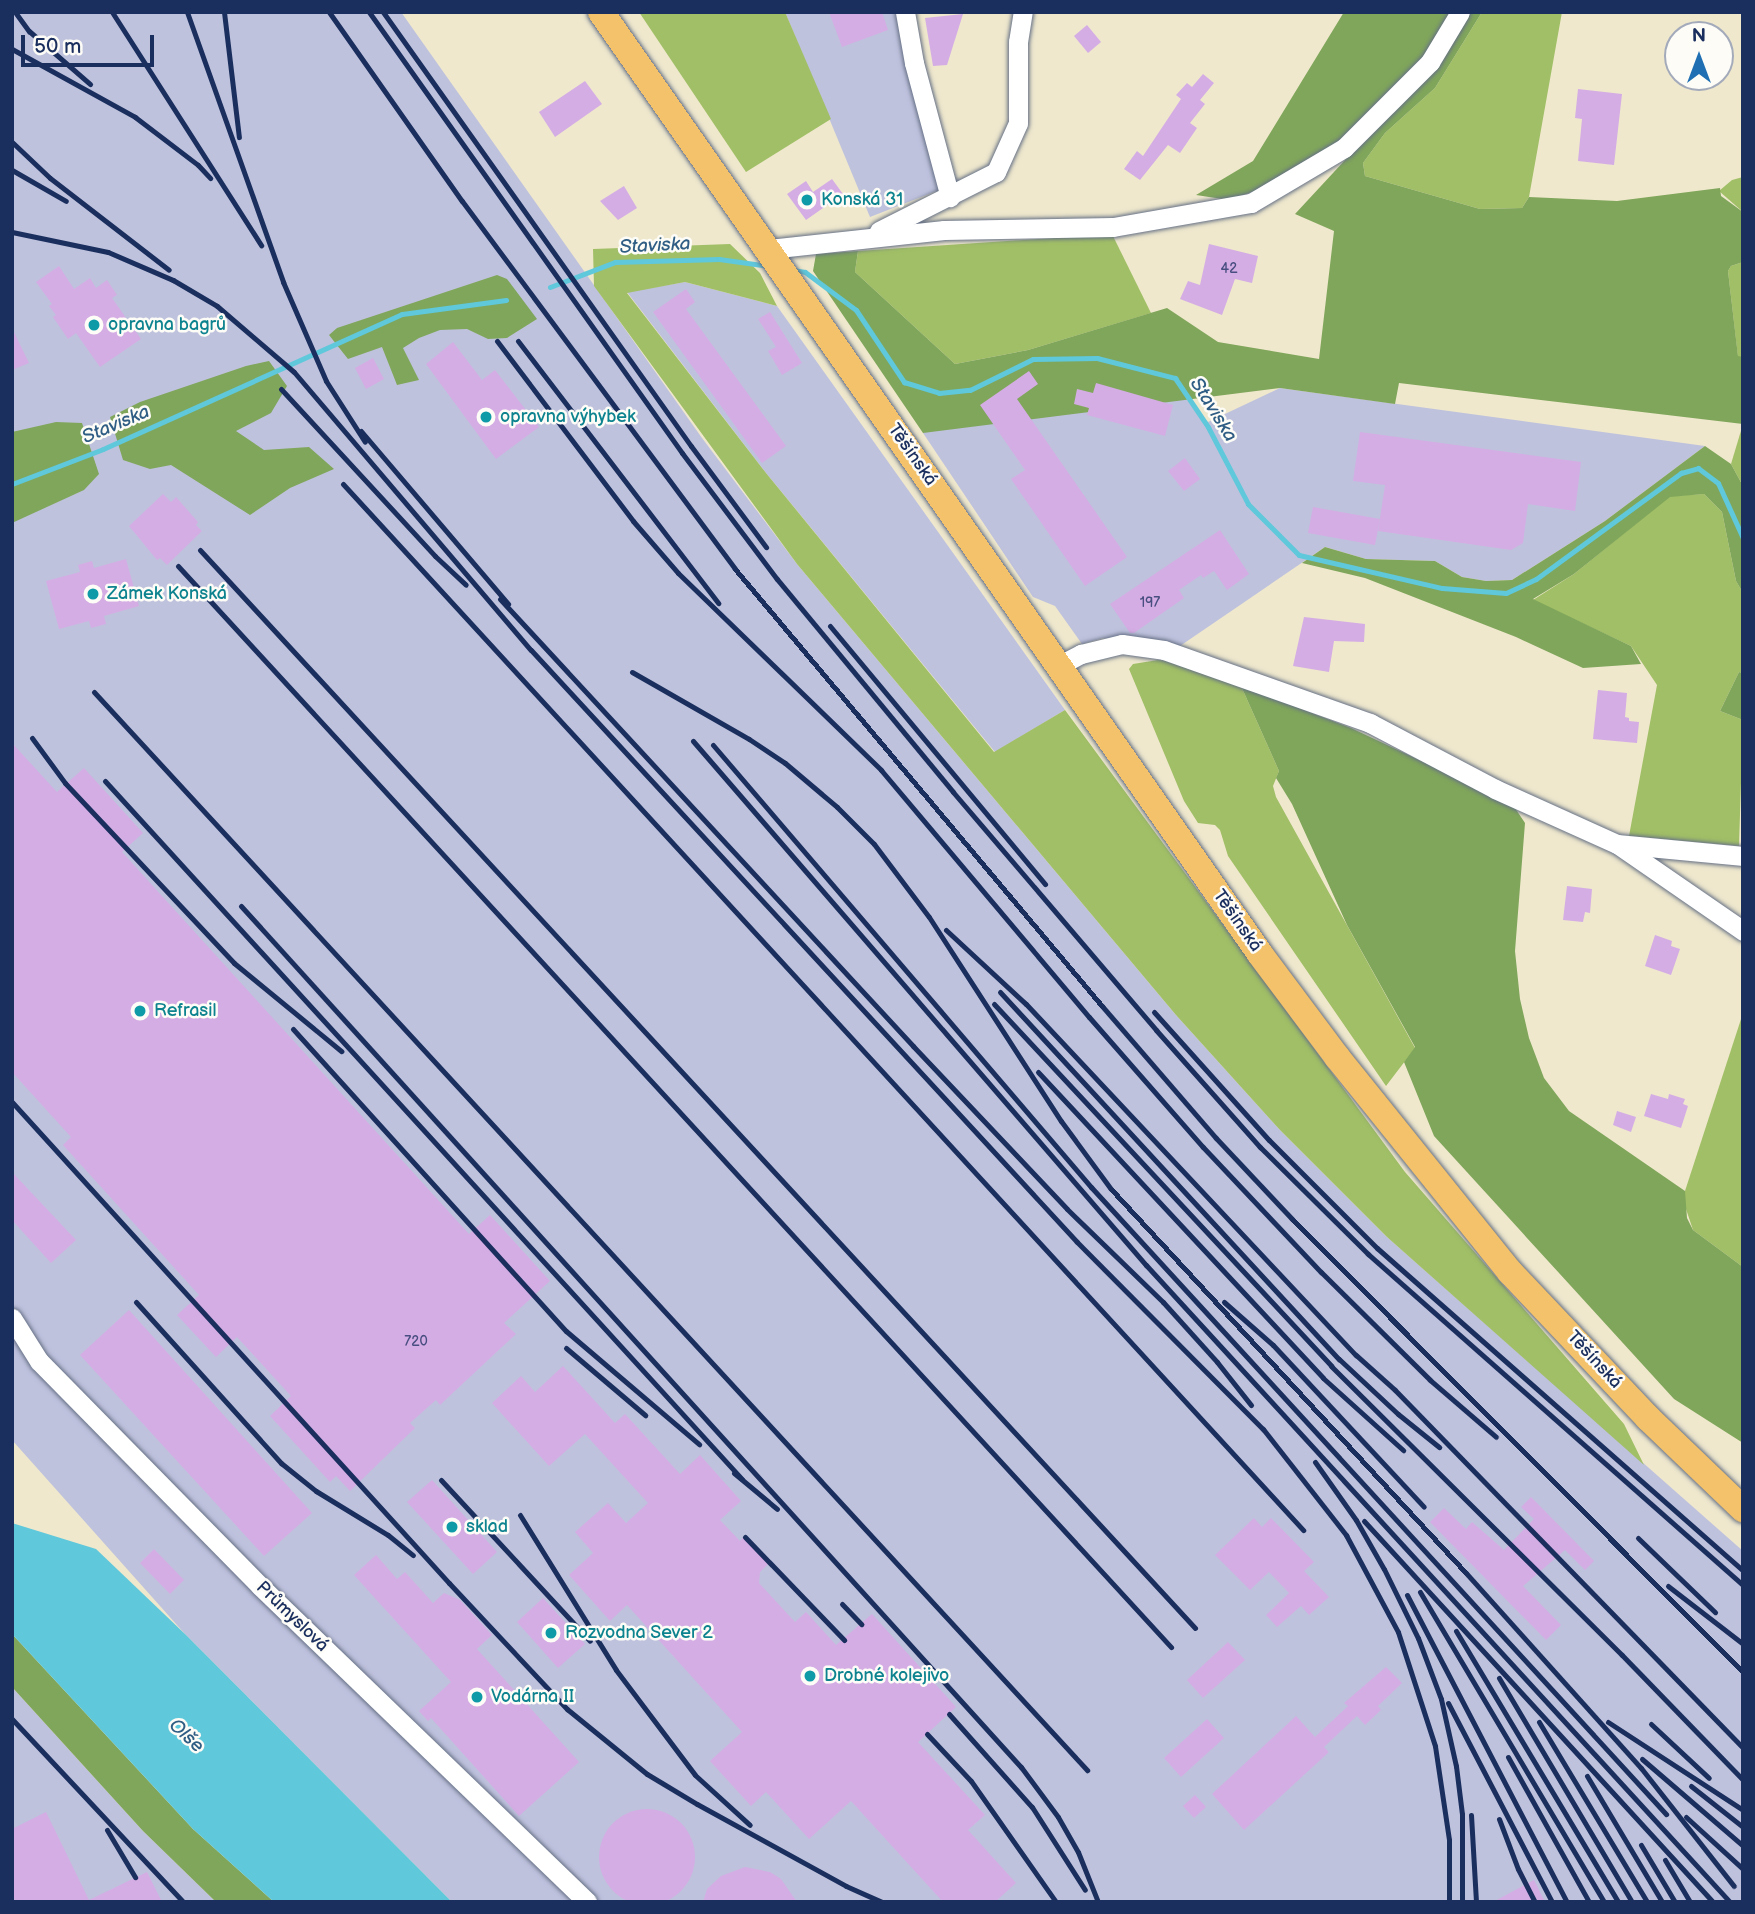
<!DOCTYPE html>
<html>
<head>
<meta charset="utf-8">
<style>
	body { margin:0 }
	#map { position:relative; width:1755px; height:1914px; overflow:hidden; background:#efe8cd; font-family:"Balsamiq Sans",sans-serif }
	div>[style] { position:absolute }
	.industrial>* { inset:0; background:#bfc2dd }
	.green>* { inset:0; background:#a1bf66 }
	.forest>* { inset:0; background:#80a65b }
	.water>* { inset:0; background:#5fc8db }
	.stream>* { height:5px; margin:-2.5px; padding:0 2.5px; transform-origin:2.5px; border-radius:2.5px; background:#5fc8db }
	.building>* { inset:0; background:#d4ade4 }
	.round { border-radius:50% }
	.roads { filter:drop-shadow(0 0 2px #657085) drop-shadow(0 0 2px #657085) }
	.minor>* { height:19px; margin:-9.5px; padding:0 9.5px; transform-origin:9.5px; border-radius:9.5px; background:#fff }
	.major>* { height:26px; margin:-13px; padding:0 13px; transform-origin:13px; border-radius:13px; background:#f3c26a }
	.rail>* { height:5px; margin:-2.5px; padding:0 2.5px; transform-origin:2.5px; border-radius:2.5px; background:#1b2f5e }
	.dots>* { width:19px; height:19px; translate:-50% -50%; box-sizing:border-box; border:4px solid #fdfcf7; border-radius:50% }
	span { translate:-50% -50%; white-space:nowrap; text-align:center; line-height:1.15; -webkit-text-stroke:5px #fdfcf7; paint-order:stroke }
	.number-label { font-size:14px; color:#494e80 }
	.number-label span { -webkit-text-stroke-width:0 }
	.culture-label { font-size:18px; color:#0d838f }
	.left { translate:0 -50%; text-align:left }
	.street-label { font-size:18px; color:#1b2f5e }
	.water-label { font-size:19px; color:#2f5d84; font-style:italic }
	.frame { position:absolute; inset:0; border:14px solid #1b2f5e; pointer-events:none }
	.north { position:absolute; left:1664px; top:21px; width:70px; height:70px; box-sizing:border-box; background:#fdfcf7; border:2px solid #a3aaba; border-radius:50%; rotate:0deg; font-size:19px; font-weight:700; line-height:28px; text-align:center; color:#1b2f5e }
	.north::after { content:''; display:block; margin:auto; width:24px; height:32px; background:#1f6fb2; clip-path:polygon(50% 0,100% 100%,50% 72%,0 100%) }
	.scale { position:absolute; left:21px; top:35px; width:133px; height:32px; box-sizing:border-box; border:4px solid #1b2f5e; border-top:0; padding-left:9px; font-size:21px; line-height:24px; white-space:nowrap; color:#1b2f5e; -webkit-text-stroke:5px #fdfcf7; paint-order:stroke }
</style>
</head>
<body>
<div id="map">
	<div class="industrial">
		<i style="clip-path:polygon(12px 12px,401px 12px,702px 438px,797px 564px,1176px 1015px,1280px 1130px,1387px 1237px,1743px 1551px,1743px 1902px,452px 1902px,185px 1634px,12px 1440px)"></i>
		<i style="clip-path:polygon(785px 12px,902px 12px,939px 190px,870px 217px)"></i>
		<i style="clip-path:polygon(685px 282px,777px 306px,1065px 710px,995px 752px,766px 473px,627px 292px)"></i>
		<i style="clip-path:polygon(1033px 362px,1169px 381px,1208px 422px,1280px 388px,1705px 446px,1605px 521px,1512px 580px,1486px 581px,1462px 577px,1435px 561px,1366px 559px,1325px 547px,1180px 646px,1103px 638px,1082px 644px,1055px 606px,1033px 597px,923px 433px)"></i>
		<i style="clip-path:polygon(12px 1687px,143px 1831px,216px 1902px,12px 1902px)"></i>
	</div>
	<div class="green">
		<i style="clip-path:polygon(639px 12px,785px 12px,831px 119px,746px 172px)"></i>
		<i style="clip-path:polygon(1482px 12px,1562px 12px,1529px 197px,1522px 208px,1480px 209px,1365px 176px,1363px 163px,1385px 133px,1435px 88px)"></i>
		<i style="clip-path:polygon(1743px 177px,1743px 212px,1719px 191px,1732px 180px)"></i>
		<i style="clip-path:polygon(1112px 234px,1151px 313px,1028px 350px,955px 364px,855px 272px,858px 251px)"></i>
		<i style="clip-path:polygon(730px 244px,760px 273px,777px 306px,685px 282px,627px 293px,766px 473px,994px 752px,1065px 710px,1405px 1172px,1624px 1424px,1644px 1465px,1387px 1237px,1280px 1130px,1176px 1015px,797px 564px,594px 286px,593px 249px)"></i>
		<i style="clip-path:polygon(1743px 262px,1743px 357px,1738px 357px,1728px 271px,1731px 266px)"></i>
		<i style="clip-path:polygon(1743px 424px,1743px 486px,1731px 464px)"></i>
		<i style="clip-path:polygon(1704px 494px,1722px 512px,1736px 581px,1743px 593px,1743px 673px,1739px 672px,1720px 711px,1743px 720px,1739px 846px,1629px 836px,1657px 685px,1631px 646px,1533px 600px,1574px 574px,1670px 496px)"></i>
		<i style="clip-path:polygon(1158px 660px,1173px 661px,1241px 686px,1279px 771px,1273px 786px,1276px 797px,1415px 1048px,1386px 1086px,1228px 856px,1220px 830px,1215px 825px,1198px 823px,1184px 801px,1129px 669px,1133px 664px)"></i>
		<i style="clip-path:polygon(1743px 1013px,1743px 1267px,1693px 1230px,1685px 1206px,1685px 1191px)"></i>
	</div>
	<div class="forest">
		<i style="clip-path:polygon(1344px 12px,1482px 12px,1435px 88px,1385px 133px,1363px 163px,1365px 176px,1480px 209px,1522px 208px,1529px 197px,1617px 201px,1720px 188px,1721px 196px,1743px 212px,1743px 262px,1731px 266px,1728px 271px,1738px 356px,1743px 357px,1743px 424px,1399px 383px,1395px 404px,1280px 388px,923px 433px,813px 271px,816px 254px,858px 251px,855px 272px,955px 364px,1028px 350px,1167px 308px,1218px 342px,1319px 359px,1334px 231px,1295px 214px,1346px 159px,1229px 200px,1196px 195px,1253px 161px)"></i>
		<i style="clip-path:polygon(497px 275px,507px 279px,537px 319px,507px 338px,488px 339px,467px 329px,440px 330px,419px 338px,403px 348px,419px 380px,397px 385px,382px 347px,348px 359px,329px 335px,337px 328px)"></i>
		<i style="clip-path:polygon(269px 361px,287px 386px,271px 413px,236px 431px,264px 450px,309px 447px,334px 469px,290px 488px,250px 515px,171px 465px,150px 469px,123px 460px,110px 417px,140px 402px,246px 366px)"></i>
		<i style="clip-path:polygon(56px 422px,82px 423px,99px 474px,84px 490px,12px 523px,12px 432px)"></i>
		<i style="clip-path:polygon(1705px 446px,1731px 464px,1743px 486px,1743px 593px,1736px 581px,1722px 512px,1704px 494px,1670px 497px,1574px 574px,1533px 599px,1631px 646px,1641px 664px,1583px 668px,1516px 637px,1365px 578px,1302px 563px,1325px 547px,1366px 559px,1435px 561px,1462px 577px,1486px 581px,1512px 580px,1605px 521px)"></i>
		<i style="clip-path:polygon(1739px 672px,1743px 673px,1743px 720px,1720px 711px)"></i>
		<i style="clip-path:polygon(1241px 686px,1351px 728px,1449px 774px,1515px 808px,1525px 823px,1515px 951px,1520px 999px,1529px 1038px,1544px 1078px,1569px 1111px,1685px 1191px,1687px 1218px,1693px 1230px,1743px 1267px,1743px 1443px,1674px 1399px,1434px 1136px,1404px 1062px,1415px 1047px,1347px 925px,1292px 804px,1276px 778px,1279px 771px)"></i>
		<i style="clip-path:polygon(12px 1634px,193px 1829px,274px 1902px,216px 1902px,143px 1831px,12px 1687px)"></i>
	</div>
	<div class="water">
		<i style="clip-path:polygon(12px 1523px,96px 1549px,185px 1634px,452px 1902px,274px 1902px,193px 1829px,12px 1634px)"></i>
	</div>
	<div class="stream">
		<i style="left:793px;top:270px;width:12px;rotate:9deg"></i>
		<i style="left:805px;top:272px;width:64px;rotate:36.7deg"></i>
		<i style="left:856px;top:310px;width:87px;rotate:56.3deg"></i>
		<i style="left:904px;top:382px;width:37px;rotate:17deg"></i>
		<i style="left:939px;top:393px;width:31px;rotate:-6deg"></i>
		<i style="left:970px;top:390px;width:70px;rotate:-26.2deg"></i>
		<i style="left:1033px;top:359px;width:64px;rotate:-0.9deg"></i>
		<i style="left:1097px;top:358px;width:81px;rotate:14.4deg"></i>
		<i style="left:1175px;top:378px;width:59px;rotate:56deg"></i>
		<i style="left:1208px;top:427px;width:87px;rotate:62.5deg"></i>
		<i style="left:1248px;top:504px;width:72px;rotate:45deg"></i>
		<i style="left:1299px;top:555px;width:147px;rotate:13deg"></i>
		<i style="left:1442px;top:588px;width:64px;rotate:4.5deg"></i>
		<i style="left:1506px;top:593px;width:33px;rotate:-25deg"></i>
		<i style="left:1536px;top:579px;width:180px;rotate:-36.2deg"></i>
		<i style="left:1681px;top:473px;width:18px;rotate:-16deg"></i>
		<i style="left:1698px;top:468px;width:25px;rotate:37deg"></i>
		<i style="left:1718px;top:483px;width:60px;rotate:65.6deg"></i>
		<i style="left:550px;top:287px;width:70px;rotate:-21deg"></i>
		<i style="left:615px;top:262px;width:104px;rotate:-1.7deg"></i>
		<i style="left:719px;top:259px;width:50px;rotate:8deg"></i>
		<i style="left:12px;top:484px;width:97px;rotate:-21deg"></i>
		<i style="left:103px;top:449px;width:328px;rotate:-24.3deg"></i>
		<i style="left:402px;top:314px;width:105px;rotate:-7.7deg"></i>
	</div>
	<div class="building">
		<i style="clip-path:polygon(829px 12px,882px 12px,888px 30px,842px 47px)"></i>
		<i style="clip-path:polygon(963px 14px,947px 65px,933px 66px,925px 18px)"></i>
		<i style="clip-path:polygon(1087px 25px,1101px 42px,1088px 53px,1074px 36px)"></i>
		<i style="clip-path:polygon(1203px 74px,1214px 83px,1200px 100px,1205px 104px,1190px 123px,1197px 128px,1180px 153px,1168px 145px,1140px 180px,1124px 169px,1137px 151px,1143px 156px,1181px 99px,1176px 95px,1187px 83px,1192px 87px)"></i>
		<i style="clip-path:polygon(585px 81px,602px 104px,555px 137px,539px 112px)"></i>
		<i style="clip-path:polygon(1578px 89px,1622px 94px,1614px 165px,1578px 161px,1582px 119px,1575px 118px)"></i>
		<i style="clip-path:polygon(832px 179px,843px 194px,806px 220px,787px 194px,806px 181px,813px 192px)"></i>
		<i style="clip-path:polygon(624px 186px,637px 208px,618px 220px,600px 201px)"></i>
		<i style="clip-path:polygon(1209px 244px,1258px 256px,1252px 283px,1235px 279px,1222px 315px,1180px 299px,1188px 281px,1200px 285px)"></i>
		<i style="clip-path:polygon(59px 266px,74px 289px,90px 278px,96px 288px,107px 280px,117px 295px,112px 298px,141px 339px,100px 367px,76px 333px,68px 339px,53px 317px,56px 315px,49px 306px,52px 304px,36px 282px)"></i>
		<i style="clip-path:polygon(686px 289px,695px 302px,686px 309px,786px 446px,762px 463px,653px 312px)"></i>
		<i style="clip-path:polygon(770px 312px,802px 363px,782px 375px,768px 351px,776px 347px,758px 319px)"></i>
		<i style="clip-path:polygon(12px 328px,29px 363px,12px 370px)"></i>
		<i style="clip-path:polygon(453px 342px,482px 380px,495px 370px,539px 427px,496px 459px,426px 364px)"></i>
		<i style="clip-path:polygon(373px 358px,384px 379px,366px 389px,355px 368px)"></i>
		<i style="clip-path:polygon(1029px 371px,1038px 384px,1017px 399px,1127px 557px,1085px 586px,1011px 479px,1025px 470px,980px 405px)"></i>
		<i style="clip-path:polygon(1096px 383px,1173px 405px,1165px 436px,1087px 415px,1089px 408px,1074px 404px,1077px 389px,1093px 393px)"></i>
		<i style="clip-path:polygon(1360px 432px,1581px 462px,1575px 511px,1528px 504px,1523px 543px,1511px 550px,1378px 531px,1385px 485px,1353px 481px)"></i>
		<i style="clip-path:polygon(1185px 458px,1200px 479px,1184px 491px,1168px 471px)"></i>
		<i style="clip-path:polygon(163px 494px,171px 502px,176px 497px,198px 522px,196px 525px,202px 531px,167px 565px,160px 558px,157px 560px,129px 526px)"></i>
		<i style="clip-path:polygon(1313px 507px,1380px 519px,1375px 545px,1308px 533px)"></i>
		<i style="clip-path:polygon(1220px 530px,1249px 574px,1227px 590px,1214px 571px,1203px 578px,1201px 575px,1179px 590px,1184px 598px,1134px 633px,1130px 633px,1110px 604px)"></i>
		<i style="clip-path:polygon(126px 559px,139px 606px,104px 616px,106px 624px,91px 628px,89px 621px,59px 629px,46px 581px,80px 572px,78px 565px,92px 561px,94px 568px)"></i>
		<i style="clip-path:polygon(1304px 617px,1365px 624px,1364px 642px,1334px 641px,1329px 672px,1293px 666px)"></i>
		<i style="clip-path:polygon(1598px 690px,1627px 693px,1625px 717px,1629px 718px,1629px 721px,1639px 722px,1637px 743px,1593px 739px)"></i>
		<i style="clip-path:polygon(12px 743px,57px 792px,84px 768px,143px 833px,122px 852px,469px 1234px,490px 1215px,550px 1281px,504px 1323px,516px 1334px,440px 1405px,436px 1400px,410px 1423px,415px 1428px,350px 1491px,336px 1476px,330px 1482px,270px 1416px,291px 1396px,237px 1337px,216px 1357px,177px 1315px,199px 1295px,63px 1145px,71px 1137px,12px 1072px)"></i>
		<i style="clip-path:polygon(1567px 886px,1592px 889px,1590px 913px,1585px 912px,1583px 922px,1563px 920px)"></i>
		<i style="clip-path:polygon(1655px 935px,1672px 941px,1671px 946px,1680px 949px,1671px 975px,1645px 966px)"></i>
		<i style="clip-path:polygon(1651px 1094px,1668px 1099px,1669px 1094px,1685px 1099px,1683px 1104px,1688px 1106px,1681px 1128px,1644px 1116px)"></i>
		<i style="clip-path:polygon(1617px 1111px,1636px 1117px,1631px 1132px,1613px 1125px)"></i>
		<i style="clip-path:polygon(12px 1172px,76px 1240px,51px 1263px,12px 1220px)"></i>
		<i style="clip-path:polygon(129px 1310px,312px 1513px,264px 1556px,80px 1355px)"></i>
		<i style="clip-path:polygon(563px 1366px,615px 1423px,625px 1414px,680px 1474px,700px 1455px,741px 1501px,720px 1520px,740px 1541px,744px 1537px,768px 1564px,760px 1572px,759px 1583px,795px 1622px,806px 1612px,836px 1645px,872px 1614px,956px 1707px,918px 1742px,985px 1815px,968px 1830px,1016px 1883px,995px 1902px,943px 1902px,851px 1801px,809px 1839px,766px 1792px,751px 1806px,710px 1761px,742px 1732px,627px 1605px,610px 1621px,569px 1575px,593px 1553px,575px 1532px,608px 1503px,626px 1523px,648px 1503px,585px 1434px,549px 1466px,492px 1403px,521px 1376px,535px 1392px)"></i>
		<i style="clip-path:polygon(432px 1480px,497px 1552px,473px 1574px,407px 1502px)"></i>
		<i style="clip-path:polygon(1531px 1497px,1594px 1561px,1585px 1570px,1565px 1550px,1523px 1586px,1561px 1625px,1546px 1640px,1430px 1522px,1444px 1508px,1466px 1529px,1472px 1522px,1504px 1550px,1534px 1519px,1521px 1507px)"></i>
		<i style="clip-path:polygon(1254px 1518px,1262px 1527px,1271px 1518px,1314px 1562px,1304px 1571px,1329px 1597px,1309px 1615px,1301px 1606px,1277px 1627px,1266px 1615px,1289px 1593px,1269px 1572px,1250px 1590px,1215px 1555px)"></i>
		<i style="clip-path:polygon(154px 1549px,184px 1580px,170px 1594px,140px 1563px)"></i>
		<i style="clip-path:polygon(376px 1555px,397px 1579px,405px 1572px,433px 1603px,444px 1593px,460px 1600px,492px 1635px,477px 1649px,579px 1762px,519px 1816px,431px 1718px,428px 1721px,419px 1711px,451px 1682px,354px 1575px)"></i>
		<i style="clip-path:polygon(543px 1598px,585px 1644px,558px 1668px,517px 1622px)"></i>
		<i style="clip-path:polygon(1228px 1642px,1245px 1660px,1203px 1698px,1187px 1680px)"></i>
		<i style="clip-path:polygon(1386px 1667px,1402px 1683px,1378px 1706px,1381px 1710px,1365px 1725px,1357px 1716px,1324px 1747px,1329px 1752px,1244px 1830px,1212px 1794px,1296px 1716px,1315px 1737px,1348px 1706px,1344px 1703px)"></i>
		<i style="clip-path:polygon(1207px 1719px,1224px 1738px,1181px 1777px,1164px 1758px)"></i>
		<i style="clip-path:polygon(1195px 1795px,1206px 1807px,1194px 1818px,1183px 1806px)"></i>
		<i class="round" style="left:599px;top:1809px;width:96px;height:96px"></i>
		<i style="clip-path:polygon(46px 1812px,89px 1900px,147px 1872px,162px 1902px,16px 1902px,12px 1894px,12px 1829px)"></i>
		<i style="clip-path:polygon(745px 1867px,770px 1872px,781px 1879px,797px 1902px,703px 1902px,707px 1889px,721px 1876px)"></i>
		<i style="clip-path:polygon(1534px 1880px,1545px 1902px,1493px 1902px)"></i>
	</div>
	<div class="roads">
		<div class="minor">
			<i style="left:905px;top:12px;width:52px;rotate:80deg"></i>
			<i style="left:914px;top:63px;width:139px;rotate:75deg"></i>
			<i style="left:879px;top:231px;width:131px;rotate:-26.8deg"></i>
			<i style="left:996px;top:172px;width:54px;rotate:-65.8deg"></i>
			<i style="left:1018px;top:123px;width:81px;rotate:-90deg"></i>
			<i style="left:1018px;top:42px;width:30px;rotate:-81deg"></i>
			<i style="left:769px;top:249px;width:176px;rotate:-6.2deg"></i>
			<i style="left:944px;top:230px;width:169px;rotate:-1deg"></i>
			<i style="left:1113px;top:227px;width:140px;rotate:-9.9deg"></i>
			<i style="left:1251px;top:203px;width:108px;rotate:-30.6deg"></i>
			<i style="left:1344px;top:148px;width:122px;rotate:-45deg"></i>
			<i style="left:1430px;top:62px;width:58px;rotate:-59deg"></i>
			<i style="left:1058px;top:666px;width:26px;rotate:-28deg"></i>
			<i style="left:1081px;top:654px;width:42px;rotate:-13.7deg"></i>
			<i style="left:1122px;top:644px;width:42px;rotate:8.1deg"></i>
			<i style="left:1164px;top:650px;width:219px;rotate:19.5deg"></i>
			<i style="left:1370px;top:723px;width:141px;rotate:27.8deg"></i>
			<i style="left:1495px;top:789px;width:134px;rotate:24.3deg"></i>
			<i style="left:1617px;top:844px;width:127px;rotate:5.4deg"></i>
			<i style="left:1620px;top:846px;width:150px;rotate:34.6deg"></i>
			<i style="left:12px;top:1318px;width:51px;rotate:57.9deg"></i>
			<i style="left:39px;top:1361px;width:315px;rotate:45.5deg"></i>
			<i style="left:260px;top:1586px;width:455px;rotate:44deg"></i>
		</div>
		<div class="major">
			<i style="left:601px;top:12px;width:1150px;rotate:55.02deg"></i>
			<i style="left:1260px;top:954px;width:129px;rotate:53.2deg"></i>
			<i style="left:1337px;top:1057px;width:276px;rotate:51.2deg"></i>
			<i style="left:1510px;top:1272px;width:201px;rotate:46.6deg"></i>
			<i style="left:1648px;top:1418px;width:132px;rotate:43.8deg"></i>
		</div>
	</div>
	<div class="rail">
		<i style="left:15px;top:12px;width:24px;rotate:54deg"></i>
		<i style="left:29px;top:31px;width:81px;rotate:41deg"></i>
		<i style="left:112px;top:12px;width:277px;rotate:57.4deg"></i>
		<i style="left:187px;top:12px;width:287px;rotate:70.4deg"></i>
		<i style="left:283px;top:282px;width:108px;rotate:66.5deg"></i>
		<i style="left:326px;top:381px;width:72px;rotate:57.4deg"></i>
		<i style="left:224px;top:12px;width:126px;rotate:83.2deg"></i>
		<i style="left:329px;top:12px;width:231px;rotate:54.9deg"></i>
		<i style="left:462px;top:201px;width:458px;rotate:53.4deg"></i>
		<i style="left:735px;top:569px;width:571px;rotate:49.98deg"></i>
		<i style="left:1102px;top:1006px;width:174px;rotate:49.2deg"></i>
		<i style="left:1216px;top:1138px;width:111px;rotate:46.8deg"></i>
		<i style="left:1292px;top:1219px;width:639px;rotate:45.13deg"></i>
		<i style="left:369px;top:12px;width:541px;rotate:54.63deg"></i>
		<i style="left:682px;top:453px;width:158px;rotate:53deg"></i>
		<i style="left:777px;top:579px;width:276px;rotate:50.4deg"></i>
		<i style="left:953px;top:792px;width:313px;rotate:49.5deg"></i>
		<i style="left:1156px;top:1030px;width:157px;rotate:48.4deg"></i>
		<i style="left:1260px;top:1147px;width:152px;rotate:44.7deg"></i>
		<i style="left:1368px;top:1254px;width:500px;rotate:41.43deg"></i>
		<i style="left:383px;top:12px;width:532px;rotate:54.64deg"></i>
		<i style="left:691px;top:446px;width:126px;rotate:53.4deg"></i>
		<i style="left:12px;top:49px;width:141px;rotate:28.9deg"></i>
		<i style="left:135px;top:117px;width:79px;rotate:37.3deg"></i>
		<i style="left:198px;top:165px;width:18px;rotate:47deg"></i>
		<i style="left:12px;top:142px;width:52px;rotate:43.5deg"></i>
		<i style="left:50px;top:178px;width:150px;rotate:37.7deg"></i>
		<i style="left:12px;top:170px;width:62px;rotate:29.9deg"></i>
		<i style="left:12px;top:232px;width:98px;rotate:11.8deg"></i>
		<i style="left:108px;top:252px;width:71px;rotate:23.3deg"></i>
		<i style="left:173px;top:280px;width:51px;rotate:30.6deg"></i>
		<i style="left:217px;top:306px;width:101px;rotate:40.6deg"></i>
		<i style="left:294px;top:372px;width:365px;rotate:49.6deg"></i>
		<i style="left:531px;top:650px;width:805px;rotate:47.31deg"></i>
		<i style="left:1077px;top:1242px;width:264px;rotate:45.2deg"></i>
		<i style="left:1263px;top:1429px;width:135px;rotate:51.9deg"></i>
		<i style="left:1346px;top:1535px;width:110px;rotate:61.8deg"></i>
		<i style="left:1398px;top:1632px;width:120px;rotate:72deg"></i>
		<i style="left:1435px;top:1746px;width:95px;rotate:81.5deg"></i>
		<i style="left:1449px;top:1840px;width:62px;rotate:90deg"></i>
		<i style="left:497px;top:341px;width:226px;rotate:52.9deg"></i>
		<i style="left:633px;top:521px;width:69px;rotate:49.1deg"></i>
		<i style="left:678px;top:573px;width:283px;rotate:44.1deg"></i>
		<i style="left:881px;top:770px;width:323px;rotate:49.9deg"></i>
		<i style="left:1089px;top:1017px;width:173px;rotate:48.8deg"></i>
		<i style="left:1203px;top:1147px;width:172px;rotate:46.7deg"></i>
		<i style="left:1321px;top:1272px;width:153px;rotate:44.7deg"></i>
		<i style="left:1430px;top:1380px;width:87px;rotate:40.8deg"></i>
		<i style="left:518px;top:341px;width:330px;rotate:52.6deg"></i>
		<i style="left:281px;top:389px;width:227px;rotate:47.3deg"></i>
		<i style="left:435px;top:556px;width:42px;rotate:43.1deg"></i>
		<i style="left:361px;top:431px;width:227px;rotate:49.6deg"></i>
		<i style="left:343px;top:484px;width:1420px;rotate:47.45deg"></i>
		<i style="left:200px;top:550px;width:1467px;rotate:47.29deg"></i>
		<i style="left:178px;top:566px;width:1468px;rotate:47.43deg"></i>
		<i style="left:500px;top:599px;width:609px;rotate:47.26deg"></i>
		<i style="left:913px;top:1046px;width:224px;rotate:46.6deg"></i>
		<i style="left:1067px;top:1209px;width:134px;rotate:44.1deg"></i>
		<i style="left:1163px;top:1302px;width:81px;rotate:48deg"></i>
		<i style="left:1217px;top:1362px;width:55px;rotate:51.7deg"></i>
		<i style="left:830px;top:626px;width:336px;rotate:50.2deg"></i>
		<i style="left:632px;top:672px;width:135px;rotate:29.8deg"></i>
		<i style="left:749px;top:739px;width:43px;rotate:33.7deg"></i>
		<i style="left:785px;top:763px;width:68px;rotate:40.2deg"></i>
		<i style="left:837px;top:807px;width:52px;rotate:45deg"></i>
		<i style="left:874px;top:844px;width:91px;rotate:53deg"></i>
		<i style="left:929px;top:917px;width:243px;rotate:57.1deg"></i>
		<i style="left:1061px;top:1121px;width:84px;rotate:53.7deg"></i>
		<i style="left:1111px;top:1189px;width:523px;rotate:47.25deg"></i>
		<i style="left:1466px;top:1573px;width:262px;rotate:48.1deg"></i>
		<i style="left:1641px;top:1768px;width:150px;rotate:51.8deg"></i>
		<i style="left:94px;top:692px;width:1466px;rotate:47.35deg"></i>
		<i style="left:32px;top:738px;width:56px;rotate:53.7deg"></i>
		<i style="left:65px;top:783px;width:247px;rotate:46.8deg"></i>
		<i style="left:234px;top:963px;width:139px;rotate:39.4deg"></i>
		<i style="left:693px;top:741px;width:693px;rotate:49.16deg"></i>
		<i style="left:1146px;top:1265px;width:864px;rotate:47.49deg"></i>
		<i style="left:713px;top:745px;width:582px;rotate:49.46deg"></i>
		<i style="left:1091px;top:1187px;width:851px;rotate:47.48deg"></i>
		<i style="left:105px;top:781px;width:945px;rotate:47.62deg"></i>
		<i style="left:241px;top:906px;width:1162px;rotate:47.83deg"></i>
		<i style="left:1021px;top:1767px;width:62px;rotate:53.5deg"></i>
		<i style="left:1058px;top:1817px;width:40px;rotate:60.3deg"></i>
		<i style="left:1078px;top:1852px;width:54px;rotate:68.2deg"></i>
		<i style="left:946px;top:930px;width:109px;rotate:42.8deg"></i>
		<i style="left:1026px;top:1004px;width:482px;rotate:46.8deg"></i>
		<i style="left:1356px;top:1355px;width:52px;rotate:41.9deg"></i>
		<i style="left:1395px;top:1390px;width:499px;rotate:45.8deg"></i>
		<i style="left:1000px;top:992px;width:500px;rotate:47.3deg"></i>
		<i style="left:1339px;top:1359px;width:81px;rotate:43deg"></i>
		<i style="left:1398px;top:1414px;width:53px;rotate:38.8deg"></i>
		<i style="left:994px;top:1004px;width:495px;rotate:47deg"></i>
		<i style="left:1331px;top:1366px;width:410px;rotate:44.8deg"></i>
		<i style="left:1622px;top:1655px;width:174px;rotate:45.9deg"></i>
		<i style="left:1154px;top:1012px;width:172px;rotate:48.1deg"></i>
		<i style="left:1269px;top:1140px;width:153px;rotate:45deg"></i>
		<i style="left:1377px;top:1248px;width:488px;rotate:41.4deg"></i>
		<i style="left:293px;top:1029px;width:407px;rotate:47.9deg"></i>
		<i style="left:566px;top:1331px;width:175px;rotate:40.4deg"></i>
		<i style="left:1038px;top:1072px;width:418px;rotate:47deg"></i>
		<i style="left:1323px;top:1378px;width:108px;rotate:42deg"></i>
		<i style="left:12px;top:1102px;width:650px;rotate:47.74deg"></i>
		<i style="left:449px;top:1583px;width:173px;rotate:46.9deg"></i>
		<i style="left:567px;top:1709px;width:103px;rotate:39.1deg"></i>
		<i style="left:647px;top:1774px;width:58px;rotate:31deg"></i>
		<i style="left:697px;top:1804px;width:170px;rotate:28.8deg"></i>
		<i style="left:846px;top:1886px;width:39px;rotate:24deg"></i>
		<i style="left:136px;top:1302px;width:217px;rotate:48deg"></i>
		<i style="left:281px;top:1463px;width:45px;rotate:38.7deg"></i>
		<i style="left:316px;top:1491px;width:84px;rotate:31.4deg"></i>
		<i style="left:388px;top:1535px;width:32px;rotate:39deg"></i>
		<i style="left:1224px;top:1302px;width:65px;rotate:41.3deg"></i>
		<i style="left:1273px;top:1345px;width:221px;rotate:47deg"></i>
		<i style="left:566px;top:1348px;width:104px;rotate:40.3deg"></i>
		<i style="left:1315px;top:1462px;width:71px;rotate:54.7deg"></i>
		<i style="left:1356px;top:1520px;width:56px;rotate:60.3deg"></i>
		<i style="left:1384px;top:1569px;width:77px;rotate:63.8deg"></i>
		<i style="left:1418px;top:1638px;width:65px;rotate:69.3deg"></i>
		<i style="left:1441px;top:1699px;width:69px;rotate:77.4deg"></i>
		<i style="left:1456px;top:1766px;width:48px;rotate:82.9deg"></i>
		<i style="left:1462px;top:1814px;width:88px;rotate:90deg"></i>
		<i style="left:734px;top:1473px;width:56px;rotate:39.9deg"></i>
		<i style="left:441px;top:1480px;width:219px;rotate:47.2deg"></i>
		<i style="left:520px;top:1515px;width:182px;rotate:58.2deg"></i>
		<i style="left:616px;top:1670px;width:131px;rotate:53deg"></i>
		<i style="left:695px;top:1775px;width:74px;rotate:42.3deg"></i>
		<i style="left:1364px;top:1521px;width:517px;rotate:47.51deg"></i>
		<i style="left:745px;top:1537px;width:143px;rotate:46.1deg"></i>
		<i style="left:1638px;top:1538px;width:107px;rotate:43.9deg"></i>
		<i style="left:1668px;top:1586px;width:95px;rotate:37.7deg"></i>
		<i style="left:1420px;top:1592px;width:360px;rotate:59.3deg"></i>
		<i style="left:1407px;top:1595px;width:346px;rotate:62.5deg"></i>
		<i style="left:842px;top:1604px;width:28px;rotate:46deg"></i>
		<i style="left:1456px;top:1631px;width:316px;rotate:59.1deg"></i>
		<i style="left:1499px;top:1678px;width:261px;rotate:59.3deg"></i>
		<i style="left:1448px;top:1703px;width:225px;rotate:62.4deg"></i>
		<i style="left:949px;top:1714px;width:125px;rotate:48.3deg"></i>
		<i style="left:1032px;top:1807px;width:98px;rotate:57.4deg"></i>
		<i style="left:12px;top:1719px;width:250px;rotate:46.9deg"></i>
		<i style="left:1539px;top:1722px;width:210px;rotate:59deg"></i>
		<i style="left:1608px;top:1722px;width:161px;rotate:33.1deg"></i>
		<i style="left:1651px;top:1724px;width:79px;rotate:43deg"></i>
		<i style="left:927px;top:1734px;width:64px;rotate:46.9deg"></i>
		<i style="left:971px;top:1781px;width:148px;rotate:54.9deg"></i>
		<i style="left:1508px;top:1757px;width:166px;rotate:60.8deg"></i>
		<i style="left:1642px;top:1759px;width:133px;rotate:40.7deg"></i>
		<i style="left:1587px;top:1776px;width:147px;rotate:59.2deg"></i>
		<i style="left:1691px;top:1786px;width:66px;rotate:38.3deg"></i>
		<i style="left:1471px;top:1815px;width:87px;rotate:86.7deg"></i>
		<i style="left:1686px;top:1817px;width:77px;rotate:42.4deg"></i>
		<i style="left:1499px;top:1819px;width:53px;rotate:69.2deg"></i>
		<i style="left:1518px;top:1869px;width:37px;rotate:63deg"></i>
		<i style="left:107px;top:1830px;width:55px;rotate:59.2deg"></i>
		<i style="left:1641px;top:1845px;width:66px;rotate:59.2deg"></i>
		<i style="left:1665px;top:1860px;width:49px;rotate:59.2deg"></i>
	</div>
	<div class="dots">
		<i style="left:807px;top:200px;background:#0f9aa8"></i>
		<i style="left:94px;top:325px;background:#0f9aa8"></i>
		<i style="left:486px;top:417px;background:#0f9aa8"></i>
		<i style="left:93px;top:594px;background:#0f9aa8"></i>
		<i style="left:140px;top:1011px;background:#0f9aa8"></i>
		<i style="left:452px;top:1527px;background:#0f9aa8"></i>
		<i style="left:551px;top:1633px;background:#0f9aa8"></i>
		<i style="left:810px;top:1676px;background:#0f9aa8"></i>
		<i style="left:477px;top:1697px;background:#0f9aa8"></i>
	</div>
	<div class="number-label">
		<span style="left:1229px;top:269px">42</span>
		<span style="left:1150px;top:603px">197</span>
		<span style="left:416px;top:1342px">720</span>
	</div>
	<div class="culture-label">
		<span class="left" style="left:821px;top:200px">Konská 31</span>
		<span class="left" style="left:108px;top:325px">opravna bagrů</span>
		<span class="left" style="left:500px;top:417px">opravna výhybek</span>
		<span class="left" style="left:107px;top:594px">Zámek Konská</span>
		<span class="left" style="left:154px;top:1011px">Refrasil</span>
		<span class="left" style="left:466px;top:1527px">sklad</span>
		<span class="left" style="left:565px;top:1633px">Rozvodna Sever 2</span>
		<span class="left" style="left:824px;top:1676px">Drobné kolejivo</span>
		<span class="left" style="left:491px;top:1697px">Vodárna II</span>
	</div>
	<div class="street-label">
		<span style="left:912px;top:455px;rotate:55deg">Těšínská</span>
		<span style="left:1237px;top:921px;rotate:55deg">Těšínská</span>
		<span style="left:1594px;top:1360px;rotate:47deg">Těšínská</span>
		<span style="left:292px;top:1617px;rotate:44deg">Průmyslová</span>
	</div>
	<div class="water-label">
		<span style="left:655px;top:246px;rotate:-3deg">Staviska</span>
		<span style="left:1213px;top:410px;rotate:58deg">Staviska</span>
		<span style="left:116px;top:425px;rotate:-23deg">Staviska</span>
		<span style="left:186px;top:1736px;rotate:43deg">Olše</span>
	</div>
	<div class="frame"></div>
	<div class="north">N</div>
	<div class="scale">50 m</div>
</div>
</body>
</html>
